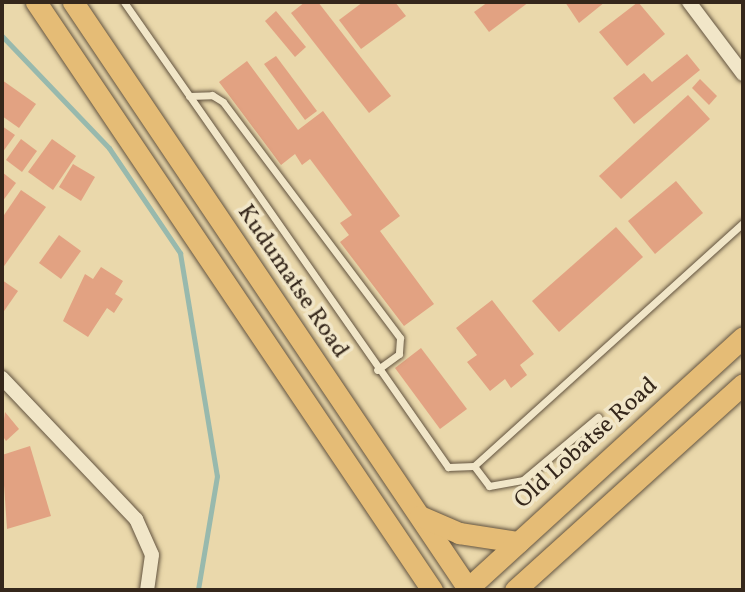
<!DOCTYPE html>
<html>
<head>
<meta charset="utf-8">
<style>
	body { margin:0 }
	#map { position:relative; width:745px; height:592px; overflow:hidden; background:#ead8ab; font-family:Vollkorn,serif }
	div>[style] { position:absolute }
	.stream>* { height:5px; margin:-2.5px; padding:0 2.5px; transform-origin:2.5px; border-radius:2.5px; background:#98b9ad }
	.building>* { inset:0; background:#e2a282 }
	.roads { filter:drop-shadow(0 0 2px #62533f) drop-shadow(0 0 2px #62533f) }
	.service>* { height:7px; margin:-3.5px; padding:0 3.5px; transform-origin:3.5px; border-radius:3.5px; background:#f1e6c8 }
	.minor>* { height:14px; margin:-7px; padding:0 7px; transform-origin:7px; border-radius:7px; background:#f1e6c8 }
	.primary>* { height:21px; margin:-10.5px; padding:0 10.5px; transform-origin:10.5px; border-radius:10.5px; background:#e5bc76 }
	span { translate:-50% -50%; white-space:nowrap; text-align:center; line-height:1.15; -webkit-text-stroke:7px #f1e6c8; paint-order:stroke }
	.street-label { font-size:24px; color:#35271b }
	.frame { position:absolute; inset:0; border:4px solid #35271b; pointer-events:none }
</style>
</head>
<body>
<div id="map">
	<div class="stream">
		<i style="left:2px;top:36px;width:155px;rotate:46.3deg"></i>
		<i style="left:109px;top:148px;width:127px;rotate:55.9deg"></i>
		<i style="left:180px;top:253px;width:226px;rotate:80.6deg"></i>
		<i style="left:217px;top:476px;width:116px;rotate:99.5deg"></i>
	</div>
	<div class="building">
		<i style="clip-path:polygon(305px 2px,318px 2px,391px 96px,369px 113px,291px 13px)"></i>
		<i style="clip-path:polygon(363px 2px,395px 2px,406px 16px,361px 49px,339px 20px)"></i>
		<i style="clip-path:polygon(488px 2px,529px 2px,489px 32px,474px 12px)"></i>
		<i style="clip-path:polygon(565px 2px,605px 2px,579px 23px)"></i>
		<i style="clip-path:polygon(638px 2px,665px 34px,627px 66px,599px 32px)"></i>
		<i style="clip-path:polygon(276px 11px,306px 47px,295px 57px,265px 21px)"></i>
		<i style="clip-path:polygon(687px 54px,700px 70px,634px 124px,613px 98px,644px 73px,652px 82px)"></i>
		<i style="clip-path:polygon(276px 56px,317px 111px,305px 120px,264px 64px)"></i>
		<i style="clip-path:polygon(247px 61px,298px 130px,323px 111px,400px 216px,380px 231px,434px 304px,404px 326px,340px 242px,349px 235px,340px 223px,352px 215px,310px 159px,302px 165px,295px 154px,281px 165px,219px 82px)"></i>
		<i style="clip-path:polygon(700px 79px,717px 96px,709px 105px,692px 88px)"></i>
		<i style="clip-path:polygon(2px 80px,36px 104px,19px 128px,2px 116px)"></i>
		<i style="clip-path:polygon(688px 95px,710px 119px,621px 199px,599px 176px)"></i>
		<i style="clip-path:polygon(2px 126px,15px 135px,2px 153px)"></i>
		<i style="clip-path:polygon(21px 139px,37px 151px,22px 172px,6px 160px)"></i>
		<i style="clip-path:polygon(52px 139px,76px 156px,53px 190px,28px 172px)"></i>
		<i style="clip-path:polygon(73px 164px,95px 177px,81px 201px,59px 187px)"></i>
		<i style="clip-path:polygon(2px 172px,16px 183px,2px 202px)"></i>
		<i style="clip-path:polygon(676px 181px,703px 213px,655px 254px,628px 221px)"></i>
		<i style="clip-path:polygon(21px 190px,46px 207px,2px 269px,2px 218px)"></i>
		<i style="clip-path:polygon(616px 227px,643px 257px,559px 332px,532px 301px)"></i>
		<i style="clip-path:polygon(59px 235px,81px 251px,61px 279px,39px 263px)"></i>
		<i style="clip-path:polygon(101px 267px,123px 281px,115px 294px,123px 299px,114px 313px,107px 308px,88px 337px,63px 321px,85px 274px,93px 279px)"></i>
		<i style="clip-path:polygon(2px 280px,18px 291px,2px 314px)"></i>
		<i style="clip-path:polygon(492px 300px,534px 354px,520px 365px,527px 375px,511px 388px,505px 379px,490px 391px,467px 362px,477px 355px,456px 328px)"></i>
		<i style="clip-path:polygon(421px 348px,467px 409px,440px 429px,395px 368px)"></i>
		<i style="clip-path:polygon(5px 412px,19px 429px,6px 441px,2px 435px)"></i>
		<i style="clip-path:polygon(30px 446px,51px 516px,7px 529px,2px 455px)"></i>
	</div>
	<div class="roads">
		<div class="service">
			<i style="left:124px;top:2px;width:567px;rotate:55.13deg"></i>
			<i style="left:448px;top:467px;width:26px;rotate:-2deg"></i>
			<i style="left:474px;top:466px;width:363px;rotate:-42.1deg"></i>
			<i style="left:189px;top:96px;width:23px;rotate:-2deg"></i>
			<i style="left:212px;top:95px;width:13px;rotate:32deg"></i>
			<i style="left:223px;top:102px;width:295px;rotate:53.1deg"></i>
			<i style="left:400px;top:338px;width:16px;rotate:94deg"></i>
			<i style="left:399px;top:354px;width:27px;rotate:144deg"></i>
			<i style="left:474px;top:466px;width:25px;rotate:53deg"></i>
			<i style="left:489px;top:486px;width:35px;rotate:-10deg"></i>
			<i style="left:523px;top:480px;width:98px;rotate:-40deg"></i>
		</div>
		<div class="minor">
			<i style="left:689px;top:2px;width:90px;rotate:53.1deg"></i>
			<i style="left:2px;top:378px;width:195px;rotate:46.5deg"></i>
			<i style="left:136px;top:519px;width:39px;rotate:66deg"></i>
			<i style="left:152px;top:555px;width:35px;rotate:98deg"></i>
		</div>
		<div class="primary">
			<i style="left:36px;top:2px;width:709px;rotate:56.04deg"></i>
			<i style="left:73px;top:2px;width:709px;rotate:56.04deg"></i>
			<i style="left:420px;top:516px;width:43px;rotate:23.6deg"></i>
			<i style="left:459px;top:533px;width:60px;rotate:8.7deg"></i>
			<i style="left:466px;top:590px;width:375px;rotate:-42.4deg"></i>
			<i style="left:515px;top:590px;width:307px;rotate:-42.1deg"></i>
		</div>
	</div>
	<div class="street-label">
		<span style="left:292px;top:282px;rotate:56deg">Kudumatse Road</span>
		<span style="left:587px;top:444px;rotate:-42deg">Old Lobatse Road</span>
	</div>
	<div class="frame"></div>
</div>
</body>
</html>
